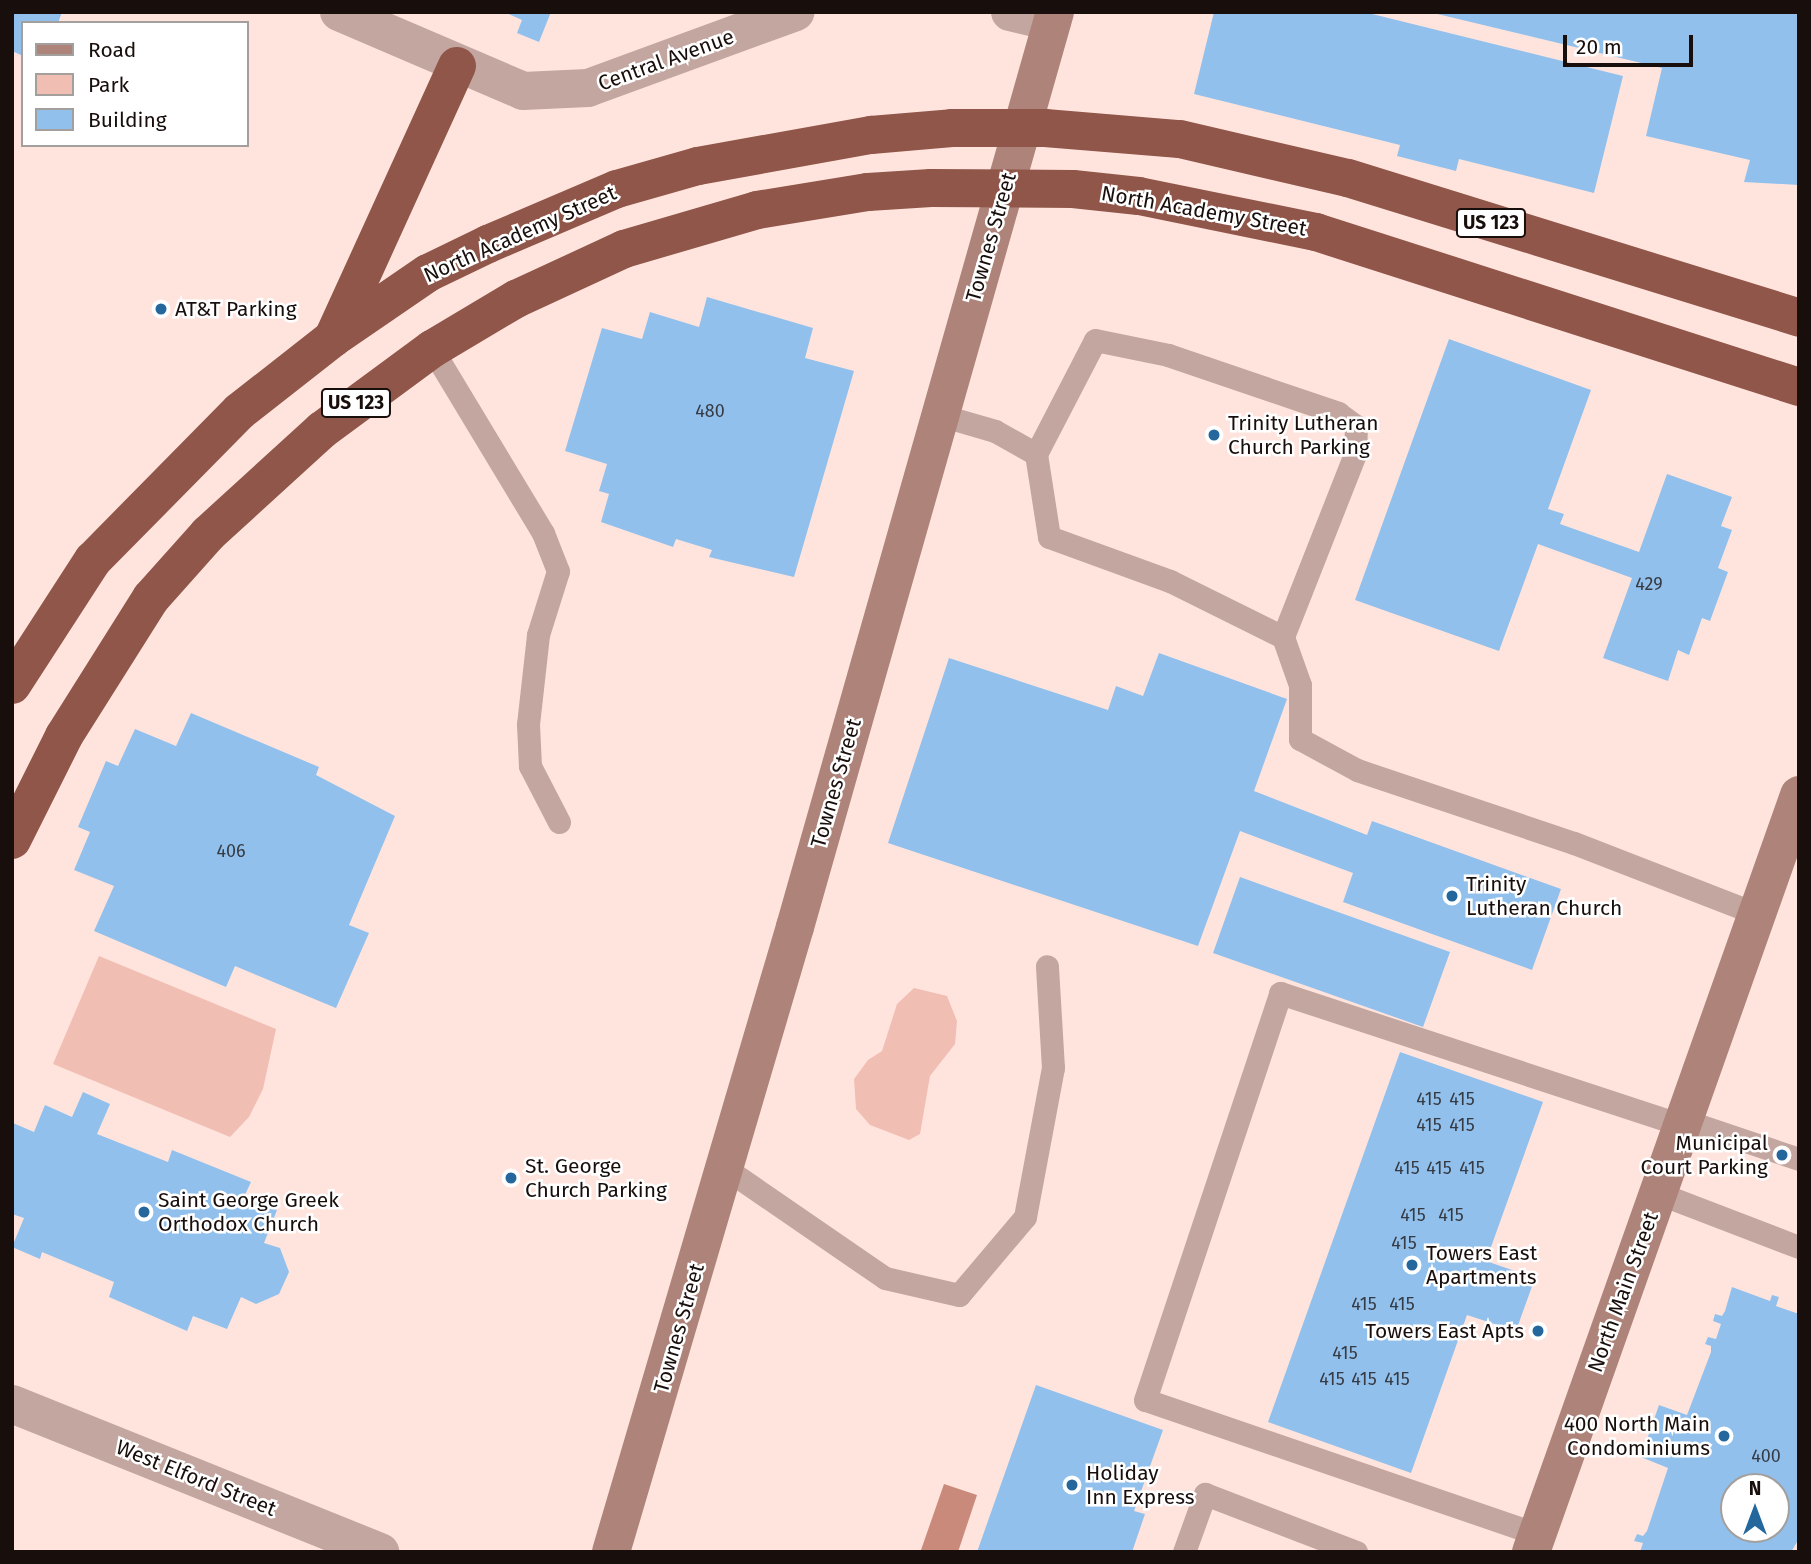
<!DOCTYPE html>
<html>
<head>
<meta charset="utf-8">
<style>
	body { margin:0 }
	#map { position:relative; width:1811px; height:1564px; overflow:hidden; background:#ffe4de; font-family:"Fira Sans",sans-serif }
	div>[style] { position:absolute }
	.green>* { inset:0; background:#f1beb3 }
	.water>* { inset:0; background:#c98a7c }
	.building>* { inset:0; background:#91c0ec }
	.lane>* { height:23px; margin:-11.5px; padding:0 11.5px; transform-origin:11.5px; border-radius:11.5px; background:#c3a69f }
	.street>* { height:38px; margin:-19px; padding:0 19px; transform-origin:19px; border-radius:19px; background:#c3a69f }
	.secondary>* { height:38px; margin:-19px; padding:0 19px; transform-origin:19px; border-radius:19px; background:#ae847a }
	.highway>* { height:38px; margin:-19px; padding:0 19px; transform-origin:19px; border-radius:19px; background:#905649 }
	.dots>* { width:19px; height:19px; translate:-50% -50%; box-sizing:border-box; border:4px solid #fff; border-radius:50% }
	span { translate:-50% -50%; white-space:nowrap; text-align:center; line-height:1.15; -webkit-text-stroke:5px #fff; paint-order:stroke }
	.number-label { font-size:18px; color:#363a43 }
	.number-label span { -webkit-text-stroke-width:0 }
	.shield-label span { padding:2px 5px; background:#fff; border:2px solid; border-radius:5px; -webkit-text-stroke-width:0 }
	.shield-label { font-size:19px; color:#180e0b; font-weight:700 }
	.street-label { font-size:21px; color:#180e0b }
	.poi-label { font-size:21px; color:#180e0b }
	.left { translate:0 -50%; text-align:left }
	.right { translate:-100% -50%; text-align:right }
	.frame { position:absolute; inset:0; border:14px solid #180e0b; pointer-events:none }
	.legend { position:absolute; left:21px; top:21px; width:228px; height:126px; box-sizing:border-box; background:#fff; border:2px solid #a39f9d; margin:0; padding:9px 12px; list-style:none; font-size:21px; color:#180e0b }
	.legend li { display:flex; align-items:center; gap:14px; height:35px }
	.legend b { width:35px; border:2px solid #a39f9d }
	.north { position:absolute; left:1720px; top:1473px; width:70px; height:70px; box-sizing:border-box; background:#fff; border:2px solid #a39f9d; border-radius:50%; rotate:0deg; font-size:19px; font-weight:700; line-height:28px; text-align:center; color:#180e0b }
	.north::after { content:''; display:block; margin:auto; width:24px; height:32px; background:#23679c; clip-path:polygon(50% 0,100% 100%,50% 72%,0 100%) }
	.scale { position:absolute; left:1563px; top:35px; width:130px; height:32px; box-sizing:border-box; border:4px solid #180e0b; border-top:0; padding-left:9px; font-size:21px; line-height:24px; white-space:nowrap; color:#180e0b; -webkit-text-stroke:5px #fff; paint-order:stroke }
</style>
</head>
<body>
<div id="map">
	<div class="green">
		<i style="clip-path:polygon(99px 956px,276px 1029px,263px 1089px,249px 1117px,230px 1137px,53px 1064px)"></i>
		<i style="clip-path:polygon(914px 988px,947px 996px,957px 1021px,955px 1044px,930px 1076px,920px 1134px,909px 1140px,870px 1125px,856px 1109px,854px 1079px,868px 1060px,882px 1051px,897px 1004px)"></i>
	</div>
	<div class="water">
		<i style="clip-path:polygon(944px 1484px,977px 1495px,958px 1552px,926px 1552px,921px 1550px)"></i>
	</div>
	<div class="building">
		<i style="clip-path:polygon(12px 12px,62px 12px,58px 23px,23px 23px,23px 56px,12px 51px)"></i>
		<i style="clip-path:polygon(504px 12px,551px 12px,539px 42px,517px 33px,522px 20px)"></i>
		<i style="clip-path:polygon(1214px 12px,1364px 12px,1623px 76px,1594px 193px,1459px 159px,1456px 171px,1397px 156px,1400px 145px,1194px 94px)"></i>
		<i style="clip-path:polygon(1429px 12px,1799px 12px,1799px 185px,1744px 182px,1750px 160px,1646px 136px,1662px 68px)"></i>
		<i style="clip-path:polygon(707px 297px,813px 328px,805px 358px,854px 371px,794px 577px,709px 557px,712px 550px,676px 539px,673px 547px,601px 522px,609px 494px,599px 491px,607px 464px,565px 451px,602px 328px,642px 339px,650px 312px,699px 327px)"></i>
		<i style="clip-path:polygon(1449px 339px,1591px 390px,1548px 509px,1564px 514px,1560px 524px,1639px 552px,1667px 474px,1732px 497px,1721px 526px,1732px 530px,1718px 568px,1728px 572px,1710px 621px,1702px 618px,1689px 655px,1678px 650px,1668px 681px,1603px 658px,1632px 578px,1538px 544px,1499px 651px,1355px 600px)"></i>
		<i style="clip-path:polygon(1159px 653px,1287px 699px,1254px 791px,1367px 835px,1372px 821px,1561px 889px,1532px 970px,1343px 902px,1353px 873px,1240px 831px,1198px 946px,888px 843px,949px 658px,1108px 710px,1116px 686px,1143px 696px)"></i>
		<i style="clip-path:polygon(191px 713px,319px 767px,316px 775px,395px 816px,349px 925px,369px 933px,336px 1008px,235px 966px,226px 987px,94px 931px,114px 886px,74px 870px,90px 832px,78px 827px,106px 761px,118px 766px,135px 729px,176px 746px)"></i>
		<i style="clip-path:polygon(1240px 877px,1450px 952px,1423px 1027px,1213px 953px)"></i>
		<i style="clip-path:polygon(1400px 1052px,1543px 1102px,1486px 1261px,1535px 1278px,1516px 1331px,1467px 1315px,1411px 1473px,1268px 1422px)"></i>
		<i style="clip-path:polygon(83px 1092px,110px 1104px,97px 1134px,168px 1162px,172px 1150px,251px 1182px,244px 1197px,277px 1210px,264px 1243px,280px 1248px,289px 1272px,279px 1294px,256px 1304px,241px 1297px,227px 1329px,193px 1316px,187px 1331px,109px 1297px,114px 1282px,42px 1252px,40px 1259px,12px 1247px,24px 1218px,12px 1214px,13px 1123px,34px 1132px,45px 1105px,72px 1117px)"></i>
		<i style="clip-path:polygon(evenodd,1732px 1287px,1770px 1301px,1772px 1295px,1779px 1297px,1776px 1306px,1799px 1314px,1797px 1542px,1791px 1552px,1640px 1552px,1643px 1543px,1634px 1541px,1637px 1534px,1643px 1536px,1647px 1531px,1668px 1468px,1641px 1457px,1659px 1405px,1687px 1415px,1711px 1352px,1711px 1346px,1705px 1344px,1708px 1337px,1716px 1339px,1721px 1324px,1713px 1321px,1715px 1314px,1722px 1316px,1725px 1311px,1732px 1287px,1734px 1487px,1776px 1487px,1776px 1529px,1734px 1529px,1734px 1487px)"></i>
		<i style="clip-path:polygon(1036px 1385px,1163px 1430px,1134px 1511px,1145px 1514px,1132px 1552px,977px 1552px)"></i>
	</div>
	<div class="lane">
		<i style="left:432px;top:349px;width:215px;rotate:58.9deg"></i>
		<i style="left:543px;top:533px;width:41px;rotate:68.5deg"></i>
		<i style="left:558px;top:571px;width:67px;rotate:107.4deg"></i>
		<i style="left:538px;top:635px;width:90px;rotate:96.4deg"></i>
		<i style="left:528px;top:724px;width:42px;rotate:87.3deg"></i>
		<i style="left:530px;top:766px;width:63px;rotate:62.6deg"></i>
		<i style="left:940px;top:415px;width:57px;rotate:16.2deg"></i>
		<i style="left:995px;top:431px;width:47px;rotate:29.3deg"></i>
		<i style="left:1036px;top:454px;width:84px;rotate:81.1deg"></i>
		<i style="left:1049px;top:537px;width:129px;rotate:20deg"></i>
		<i style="left:1170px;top:581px;width:126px;rotate:26.4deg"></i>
		<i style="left:1283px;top:637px;width:51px;rotate:70.5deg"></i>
		<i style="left:1300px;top:685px;width:54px;rotate:90deg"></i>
		<i style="left:1300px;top:739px;width:65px;rotate:28.5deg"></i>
		<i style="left:1357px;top:770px;width:229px;rotate:18.6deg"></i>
		<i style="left:1574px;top:843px;width:196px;rotate:21.2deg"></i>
		<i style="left:1036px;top:454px;width:128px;rotate:-62.6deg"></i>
		<i style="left:1095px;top:340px;width:75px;rotate:11.6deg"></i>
		<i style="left:1168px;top:355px;width:180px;rotate:18.8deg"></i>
		<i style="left:1338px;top:413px;width:22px;rotate:36deg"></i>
		<i style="left:1356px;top:426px;width:28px;rotate:92deg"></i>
		<i style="left:1355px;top:454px;width:197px;rotate:111.5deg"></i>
		<i style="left:1683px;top:1120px;width:122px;rotate:18.6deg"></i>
		<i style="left:725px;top:1168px;width:194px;rotate:34.5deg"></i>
		<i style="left:885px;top:1278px;width:76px;rotate:12.9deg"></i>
		<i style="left:959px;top:1295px;width:102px;rotate:-49.8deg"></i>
		<i style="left:1025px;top:1217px;width:152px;rotate:-79.4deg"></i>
		<i style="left:1053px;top:1068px;width:102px;rotate:-93.4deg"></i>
		<i style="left:1658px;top:1193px;width:151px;rotate:21deg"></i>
		<i style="left:1537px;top:1534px;width:414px;rotate:-161.1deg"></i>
		<i style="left:1145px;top:1400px;width:429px;rotate:-71.6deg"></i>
		<i style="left:1280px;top:993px;width:423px;rotate:18.2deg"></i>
		<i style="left:1184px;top:1552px;width:62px;rotate:-70.1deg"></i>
		<i style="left:1205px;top:1494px;width:162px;rotate:21deg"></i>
	</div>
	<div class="street">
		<i style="left:339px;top:12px;width:200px;rotate:23.2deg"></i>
		<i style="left:523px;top:91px;width:65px;rotate:-2.6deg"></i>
		<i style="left:588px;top:88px;width:221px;rotate:-20.1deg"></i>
		<i style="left:1010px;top:12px;width:43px;rotate:13.4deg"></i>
		<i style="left:12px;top:1404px;width:397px;rotate:21.9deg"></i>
	</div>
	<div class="secondary">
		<i style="left:611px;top:1552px;width:652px;rotate:-73.6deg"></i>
		<i style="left:795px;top:927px;width:951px;rotate:-74.14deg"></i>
		<i style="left:1531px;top:1552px;width:803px;rotate:-70.5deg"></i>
	</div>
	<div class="highway">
		<i style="left:333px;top:338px;width:299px;rotate:-65.5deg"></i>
		<i style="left:12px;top:685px;width:149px;rotate:-57.1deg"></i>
		<i style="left:93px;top:560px;width:209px;rotate:-45.4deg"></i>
		<i style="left:240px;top:411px;width:118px;rotate:-38.1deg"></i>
		<i style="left:333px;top:338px;width:115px;rotate:-34.4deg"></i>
		<i style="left:428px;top:273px;width:67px;rotate:-25.8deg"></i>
		<i style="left:488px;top:244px;width:140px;rotate:-23.1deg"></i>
		<i style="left:617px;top:189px;width:84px;rotate:-15.9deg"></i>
		<i style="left:698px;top:166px;width:176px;rotate:-10.2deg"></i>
		<i style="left:871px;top:135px;width:81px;rotate:-4.9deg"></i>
		<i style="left:952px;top:128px;width:93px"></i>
		<i style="left:1045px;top:128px;width:135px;rotate:4.7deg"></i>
		<i style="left:1180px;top:139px;width:172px;rotate:13.1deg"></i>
		<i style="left:1348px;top:178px;width:472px;rotate:17.2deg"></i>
		<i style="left:12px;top:840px;width:116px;rotate:-63.4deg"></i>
		<i style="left:64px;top:736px;width:163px;rotate:-57.8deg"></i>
		<i style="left:151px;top:598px;width:86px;rotate:-48.3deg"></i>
		<i style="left:208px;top:534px;width:154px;rotate:-42.4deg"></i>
		<i style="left:322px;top:430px;width:137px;rotate:-36.4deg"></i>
		<i style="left:432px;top:349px;width:98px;rotate:-30.8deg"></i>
		<i style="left:516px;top:299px;width:119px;rotate:-24.8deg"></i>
		<i style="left:624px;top:249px;width:139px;rotate:-16.3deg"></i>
		<i style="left:757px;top:210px;width:112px;rotate:-9.2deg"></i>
		<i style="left:868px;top:192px;width:63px;rotate:-3.6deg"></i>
		<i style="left:931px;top:188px;width:142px;rotate:0.4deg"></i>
		<i style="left:1073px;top:189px;width:66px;rotate:6.1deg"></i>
		<i style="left:1139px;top:196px;width:181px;rotate:11.5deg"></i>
		<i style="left:1316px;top:232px;width:507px;rotate:17.79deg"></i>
	</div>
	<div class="dots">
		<i style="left:161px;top:309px;background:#23679c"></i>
		<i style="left:1214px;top:435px;background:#23679c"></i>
		<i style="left:1452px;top:896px;background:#23679c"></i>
		<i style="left:1782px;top:1155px;background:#23679c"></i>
		<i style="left:511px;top:1178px;background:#23679c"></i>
		<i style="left:144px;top:1212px;background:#23679c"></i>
		<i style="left:1412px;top:1265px;background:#23679c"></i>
		<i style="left:1538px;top:1331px;background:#23679c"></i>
		<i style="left:1724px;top:1436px;background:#23679c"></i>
		<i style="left:1072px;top:1485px;background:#23679c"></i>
	</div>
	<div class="number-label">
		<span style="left:710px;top:411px">480</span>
		<span style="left:1649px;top:584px">429</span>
		<span style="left:231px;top:851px">406</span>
		<span style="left:1429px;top:1099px">415</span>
		<span style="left:1462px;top:1099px">415</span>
		<span style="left:1429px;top:1125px">415</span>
		<span style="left:1462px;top:1125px">415</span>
		<span style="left:1407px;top:1168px">415</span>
		<span style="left:1439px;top:1168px">415</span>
		<span style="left:1472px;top:1168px">415</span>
		<span style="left:1413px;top:1215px">415</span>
		<span style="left:1451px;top:1215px">415</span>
		<span style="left:1404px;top:1243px">415</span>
		<span style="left:1364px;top:1304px">415</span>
		<span style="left:1402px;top:1304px">415</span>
		<span style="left:1345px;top:1353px">415</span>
		<span style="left:1332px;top:1379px">415</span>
		<span style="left:1364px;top:1379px">415</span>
		<span style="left:1397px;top:1379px">415</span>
		<span style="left:1766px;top:1456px">400</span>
	</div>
	<div class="shield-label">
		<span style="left:1491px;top:223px">US 123</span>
		<span style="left:356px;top:403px">US 123</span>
	</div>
	<div class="street-label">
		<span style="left:666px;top:60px;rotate:-20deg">Central Avenue</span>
		<span style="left:1204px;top:211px;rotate:10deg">North Academy Street</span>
		<span style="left:520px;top:234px;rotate:-24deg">North Academy Street</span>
		<span style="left:991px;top:237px;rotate:-74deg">Townes Street</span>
		<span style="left:836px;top:783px;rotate:-74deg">Townes Street</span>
		<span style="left:1623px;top:1292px;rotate:-70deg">North Main Street</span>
		<span style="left:679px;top:1328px;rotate:-74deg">Townes Street</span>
		<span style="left:196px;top:1478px;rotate:22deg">West Elford Street</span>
	</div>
	<div class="poi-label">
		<span class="left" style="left:175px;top:309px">AT&amp;T Parking</span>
		<span class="left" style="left:1228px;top:435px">Trinity Lutheran<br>Church Parking</span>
		<span class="left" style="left:1466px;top:896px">Trinity<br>Lutheran Church</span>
		<span class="right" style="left:1768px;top:1155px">Municipal<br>Court Parking</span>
		<span class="left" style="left:525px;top:1178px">St. George<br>Church Parking</span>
		<span class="left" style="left:158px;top:1212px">Saint George Greek<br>Orthodox Church</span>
		<span class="left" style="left:1426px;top:1265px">Towers East<br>Apartments</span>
		<span class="right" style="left:1524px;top:1331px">Towers East Apts</span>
		<span class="right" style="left:1710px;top:1436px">400 North Main<br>Condominiums</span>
		<span class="left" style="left:1086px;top:1485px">Holiday<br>Inn Express</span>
	</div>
	<div class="frame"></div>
	<ul class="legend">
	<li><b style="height:9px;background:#ae847a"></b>Road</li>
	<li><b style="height:19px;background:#f1beb3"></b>Park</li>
	<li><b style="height:19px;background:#91c0ec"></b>Building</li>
	</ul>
	<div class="north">N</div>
	<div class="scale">20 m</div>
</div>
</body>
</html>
